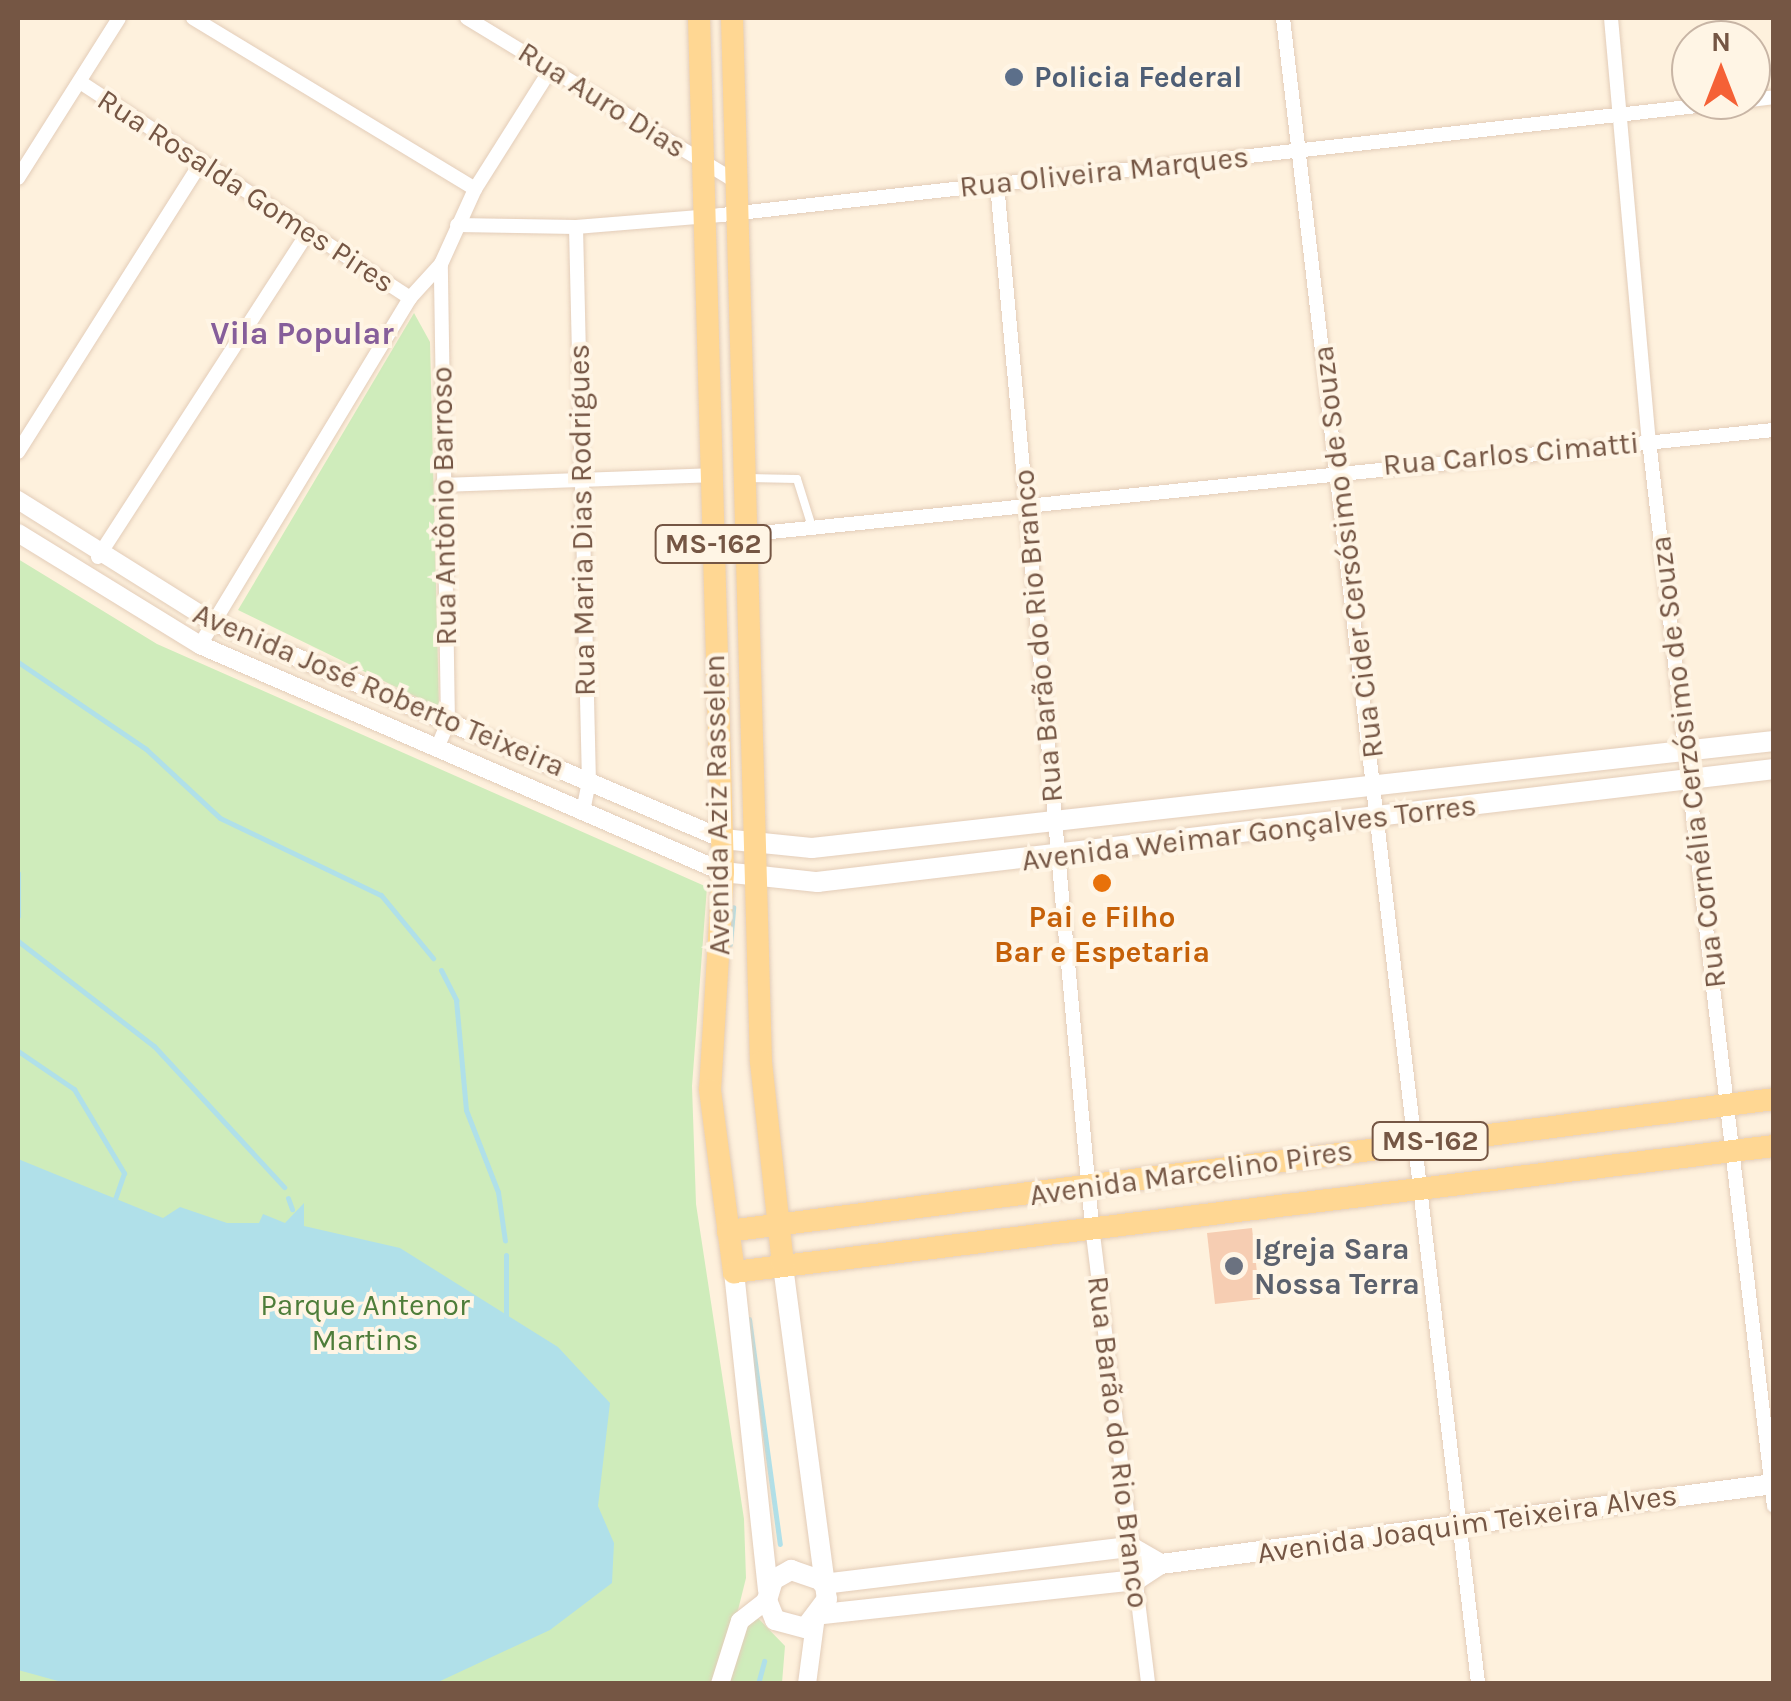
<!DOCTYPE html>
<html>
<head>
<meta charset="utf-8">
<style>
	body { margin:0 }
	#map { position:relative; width:1791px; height:1701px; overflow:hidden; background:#fef1dd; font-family:Karla,sans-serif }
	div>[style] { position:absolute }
	.green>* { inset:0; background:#cfecbb }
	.water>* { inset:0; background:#b0e0e9 }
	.stream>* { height:5px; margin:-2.5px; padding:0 2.5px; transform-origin:2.5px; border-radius:2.5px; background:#b0e0e9 }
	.building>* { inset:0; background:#f6cdb2 }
	.roads { filter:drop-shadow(0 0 2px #e3cdb9) drop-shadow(0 0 2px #e3cdb9) }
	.service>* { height:8px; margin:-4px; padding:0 4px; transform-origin:4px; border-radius:4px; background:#fff }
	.minor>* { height:14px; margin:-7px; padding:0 7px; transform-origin:7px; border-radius:7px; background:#fff }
	.tertiary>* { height:18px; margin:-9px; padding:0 9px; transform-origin:9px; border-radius:9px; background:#fff }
	.secondary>* { height:20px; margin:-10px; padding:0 10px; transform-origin:10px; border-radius:10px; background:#fff }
	.primary>* { height:22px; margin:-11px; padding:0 11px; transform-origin:11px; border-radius:11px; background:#ffd793 }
	.dots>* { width:28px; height:28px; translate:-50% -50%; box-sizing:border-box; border:5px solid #fff5e5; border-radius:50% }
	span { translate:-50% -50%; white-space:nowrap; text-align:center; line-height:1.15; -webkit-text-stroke:8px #fff5e5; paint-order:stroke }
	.shield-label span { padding:2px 8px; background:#fff5e5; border:2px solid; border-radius:8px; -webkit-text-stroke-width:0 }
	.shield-label { font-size:28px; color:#755644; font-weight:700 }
	.service-label { font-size:30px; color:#4e5e75; font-weight:700 }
	.left { translate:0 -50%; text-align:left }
	.street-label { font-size:30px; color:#755644 }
	.food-label { font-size:30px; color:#c56008; font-weight:700 }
	.worship-label { font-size:30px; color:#5b616d; font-weight:700 }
	.park-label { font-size:30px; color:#4e7d3a }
	.neighbourhood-label { font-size:32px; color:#865e9a; font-weight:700 }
	.frame { position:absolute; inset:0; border:20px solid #755644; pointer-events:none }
	.north { position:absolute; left:1671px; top:20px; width:100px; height:100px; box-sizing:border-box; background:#fff5e5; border:2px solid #c8b5a5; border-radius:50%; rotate:0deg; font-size:28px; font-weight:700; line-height:40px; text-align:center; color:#755644 }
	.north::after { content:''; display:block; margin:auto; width:35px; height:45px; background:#f56136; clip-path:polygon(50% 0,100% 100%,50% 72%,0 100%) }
</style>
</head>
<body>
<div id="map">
	<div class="green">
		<i style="clip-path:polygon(414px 313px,430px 342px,439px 708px,238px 610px)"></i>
		<i style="clip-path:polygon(18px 559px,157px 644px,707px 887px,692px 1086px,696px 1204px,744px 1519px,746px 1578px,736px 1618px,741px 1629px,757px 1617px,785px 1646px,782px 1683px,18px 1683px)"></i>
	</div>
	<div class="water">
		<i style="clip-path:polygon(18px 1159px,163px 1218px,180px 1207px,227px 1223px,259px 1223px,263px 1214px,285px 1223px,304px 1203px,304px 1226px,400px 1248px,558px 1347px,610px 1403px,598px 1506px,614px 1543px,612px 1583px,550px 1630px,436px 1683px,69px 1684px,18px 1670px)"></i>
	</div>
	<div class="stream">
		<i style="left:18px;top:662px;width:155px;rotate:34.2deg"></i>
		<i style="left:146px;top:749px;width:101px;rotate:43deg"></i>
		<i style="left:220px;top:818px;width:178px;rotate:25.6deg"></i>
		<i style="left:381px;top:895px;width:82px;rotate:50.5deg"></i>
		<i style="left:18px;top:873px;width:43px;rotate:90deg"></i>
		<i style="left:18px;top:941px;width:172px;rotate:37.7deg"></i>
		<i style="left:154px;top:1046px;width:192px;rotate:47.3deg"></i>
		<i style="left:730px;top:944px;width:37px;rotate:-85deg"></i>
		<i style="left:441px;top:970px;width:34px;rotate:63deg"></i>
		<i style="left:456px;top:1000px;width:110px;rotate:84.8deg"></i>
		<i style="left:466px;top:1110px;width:88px;rotate:68.7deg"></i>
		<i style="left:498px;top:1192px;width:49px;rotate:81.9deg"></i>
		<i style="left:18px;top:1051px;width:68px;rotate:34.2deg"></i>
		<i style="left:74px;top:1089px;width:98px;rotate:59.2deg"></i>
		<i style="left:124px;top:1173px;width:31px;rotate:109deg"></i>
		<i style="left:288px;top:1198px;width:12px;rotate:70deg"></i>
		<i style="left:506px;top:1255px;width:63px;rotate:90deg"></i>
		<i style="left:749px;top:1319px;width:227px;rotate:82.2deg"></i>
		<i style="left:758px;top:1684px;width:24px;rotate:-75deg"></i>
	</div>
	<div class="building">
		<i style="clip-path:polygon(1252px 1228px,1260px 1299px,1215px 1304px,1207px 1233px)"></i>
	</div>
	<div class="roads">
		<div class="service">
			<i style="left:747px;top:478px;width:50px;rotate:1.1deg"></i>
			<i style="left:797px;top:479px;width:50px;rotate:72.6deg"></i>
		</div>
		<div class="minor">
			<i style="left:193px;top:18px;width:330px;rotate:31.2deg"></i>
			<i style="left:467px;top:18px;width:316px;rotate:31.3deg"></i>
			<i style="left:1283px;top:18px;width:1677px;rotate:83.32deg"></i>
			<i style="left:1611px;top:18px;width:425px;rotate:84.9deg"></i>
			<i style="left:1649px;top:441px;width:1072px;rotate:83.31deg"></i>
			<i style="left:83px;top:84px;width:391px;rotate:33.2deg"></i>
			<i style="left:1751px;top:100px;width:23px;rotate:-7deg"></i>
			<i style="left:18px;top:178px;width:189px;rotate:-57.7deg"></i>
			<i style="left:997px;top:184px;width:1046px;rotate:84.79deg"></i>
			<i style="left:1092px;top:1226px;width:461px;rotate:83deg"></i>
			<i style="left:457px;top:225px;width:119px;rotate:1deg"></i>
			<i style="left:576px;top:227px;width:145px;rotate:-4.7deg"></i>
			<i style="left:721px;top:215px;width:1036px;rotate:-6.37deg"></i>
			<i style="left:576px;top:227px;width:554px;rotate:88.66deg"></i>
			<i style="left:589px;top:781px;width:31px;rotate:101deg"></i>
			<i style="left:18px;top:452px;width:342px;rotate:-57.7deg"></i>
			<i style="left:442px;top:485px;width:268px;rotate:-2.1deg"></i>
			<i style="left:712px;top:538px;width:1067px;rotate:-5.81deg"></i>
			<i style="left:98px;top:557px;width:387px;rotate:-57.1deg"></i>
			<i style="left:200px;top:645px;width:406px;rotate:-58.8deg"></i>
			<i style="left:410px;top:298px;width:46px;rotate:-47.6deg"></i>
			<i style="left:441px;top:264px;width:82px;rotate:-65.6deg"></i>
			<i style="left:475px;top:189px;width:142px;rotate:-57.7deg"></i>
			<i style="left:438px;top:746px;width:25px;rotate:-67deg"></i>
			<i style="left:448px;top:723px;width:459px;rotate:-90.9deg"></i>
		</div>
		<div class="tertiary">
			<i style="left:18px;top:500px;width:228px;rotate:32.1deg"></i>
			<i style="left:211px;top:621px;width:556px;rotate:23.06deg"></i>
			<i style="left:18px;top:533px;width:214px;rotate:31.6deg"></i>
			<i style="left:200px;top:645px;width:570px;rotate:23.46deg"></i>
			<i style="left:720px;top:1684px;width:66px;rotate:-72.4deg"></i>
			<i style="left:740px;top:1621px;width:34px;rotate:-38deg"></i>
			<i style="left:807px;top:1684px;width:62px;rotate:-82.5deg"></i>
		</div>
		<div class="secondary">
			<i style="left:723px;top:839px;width:89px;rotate:5.8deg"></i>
			<i style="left:812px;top:848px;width:968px;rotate:-6.35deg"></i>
			<i style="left:723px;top:872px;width:95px;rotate:6.1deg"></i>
			<i style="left:817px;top:882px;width:964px;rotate:-6.73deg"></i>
			<i style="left:783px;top:1266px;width:336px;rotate:82.5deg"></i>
			<i style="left:827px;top:1599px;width:36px;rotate:127deg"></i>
			<i style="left:805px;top:1628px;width:31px;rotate:-165deg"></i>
			<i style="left:775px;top:1620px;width:22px;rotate:-112deg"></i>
			<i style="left:767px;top:1600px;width:21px;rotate:-73deg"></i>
			<i style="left:773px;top:1580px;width:21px;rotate:-29deg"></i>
			<i style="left:791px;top:1570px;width:31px;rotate:19deg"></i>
			<i style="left:734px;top:1272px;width:320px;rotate:83.9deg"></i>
			<i style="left:823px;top:1584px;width:310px;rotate:-6.9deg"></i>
			<i style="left:1131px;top:1547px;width:34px;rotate:30deg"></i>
			<i style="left:823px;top:1614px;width:315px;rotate:-6.2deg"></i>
			<i style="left:1136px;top:1580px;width:30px;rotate:-33deg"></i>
			<i style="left:1161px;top:1564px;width:618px;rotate:-7.44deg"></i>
		</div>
		<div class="primary">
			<i style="left:699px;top:18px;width:854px;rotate:88.39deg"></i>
			<i style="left:723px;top:872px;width:218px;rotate:93.4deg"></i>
			<i style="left:710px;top:1090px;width:184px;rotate:82.5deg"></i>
			<i style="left:734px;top:1272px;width:1048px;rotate:-6.91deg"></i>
			<i style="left:732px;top:18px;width:1044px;rotate:88.41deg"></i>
			<i style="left:761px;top:1062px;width:205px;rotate:83.8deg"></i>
			<i style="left:728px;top:1231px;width:1054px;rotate:-7.19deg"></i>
		</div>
	</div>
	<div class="dots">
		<i style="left:1014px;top:77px;background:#5c6f8a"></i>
		<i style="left:1102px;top:883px;background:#e8710a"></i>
		<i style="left:1234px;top:1266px;background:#6b7280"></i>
	</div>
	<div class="shield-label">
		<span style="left:713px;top:544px">MS-162</span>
		<span style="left:1430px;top:1141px">MS-162</span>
	</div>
	<div class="service-label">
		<span class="left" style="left:1034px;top:77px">Policia Federal</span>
	</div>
	<div class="street-label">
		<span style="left:602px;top:100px;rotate:32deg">Rua Auro Dias</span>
		<span style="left:1104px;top:172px;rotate:-6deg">Rua Oliveira Marques</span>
		<span style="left:246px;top:191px;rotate:33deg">Rua Rosalda Gomes Pires</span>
		<span style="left:1511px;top:454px;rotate:-5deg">Rua Carlos Cimatti</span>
		<span style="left:444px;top:506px;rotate:-91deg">Rua Antônio Barroso</span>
		<span style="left:582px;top:520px;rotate:-91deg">Rua Maria Dias Rodrigues</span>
		<span style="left:1348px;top:552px;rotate:-97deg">Rua Cider Cersósimo de Souza</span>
		<span style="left:1038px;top:636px;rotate:-95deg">Rua Barão do Rio Branco</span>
		<span style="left:379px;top:690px;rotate:23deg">Avenida José Roberto Teixeira</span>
		<span style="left:1688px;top:762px;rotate:-97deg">Rua Cornélia Cerzósimo de Souza</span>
		<span style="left:717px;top:805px;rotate:-91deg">Avenida Aziz Rasselen</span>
		<span style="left:1249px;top:833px;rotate:-7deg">Avenida Weimar Gonçalves Torres</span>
		<span style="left:1191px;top:1173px;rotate:-8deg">Avenida Marcelino Pires</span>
		<span style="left:1118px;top:1442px;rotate:83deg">Rua Barão do Rio Branco</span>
		<span style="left:1467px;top:1524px;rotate:-8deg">Avenida Joaquim Teixeira Alves</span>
	</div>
	<div class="food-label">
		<span style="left:1102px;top:934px">Pai e Filho<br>Bar e Espetaria</span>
	</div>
	<div class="worship-label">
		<span class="left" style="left:1254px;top:1266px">Igreja Sara<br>Nossa Terra</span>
	</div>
	<div class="park-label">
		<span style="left:365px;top:1322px">Parque Antenor<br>Martins</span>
	</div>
	<div class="neighbourhood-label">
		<span style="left:302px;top:334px">Vila Popular</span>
	</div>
	<div class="frame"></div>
	<div class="north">N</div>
</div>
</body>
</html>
